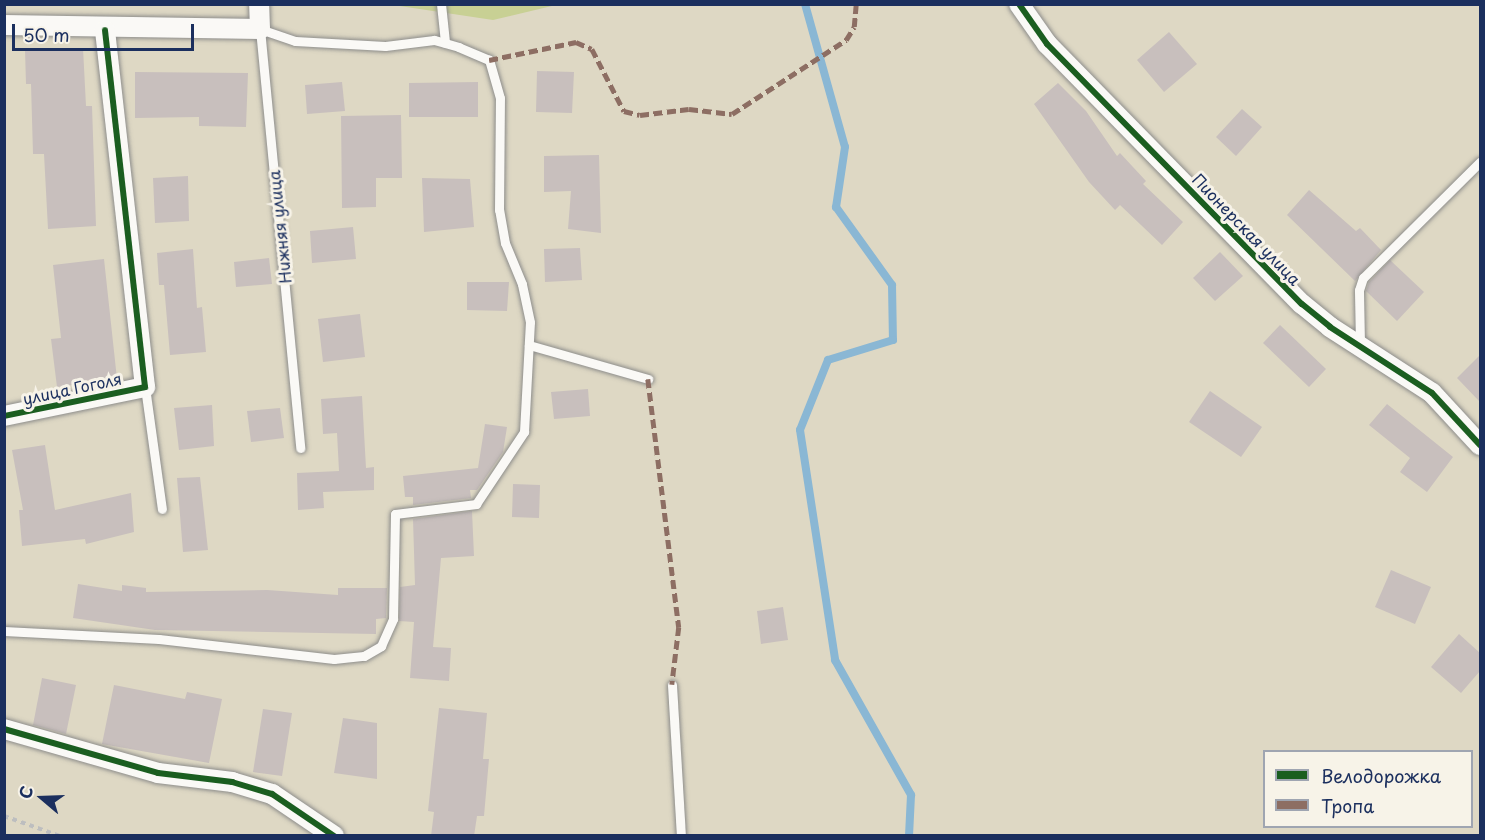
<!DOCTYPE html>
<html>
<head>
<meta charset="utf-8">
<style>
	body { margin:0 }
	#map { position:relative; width:1485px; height:840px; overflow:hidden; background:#ded8c4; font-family:"Playpen Sans",sans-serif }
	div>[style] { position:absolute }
	.green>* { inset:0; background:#c8d094 }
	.stream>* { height:8px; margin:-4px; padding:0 4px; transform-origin:4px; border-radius:4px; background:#8ab7d4 }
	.building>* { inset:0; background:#c8bfbd }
	.path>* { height:4px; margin-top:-2px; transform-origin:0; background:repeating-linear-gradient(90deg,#bdbebf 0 4.5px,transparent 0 9px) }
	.roads { filter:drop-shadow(0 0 2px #8d8d8b) drop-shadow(0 0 2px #8d8d8b) }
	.service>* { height:9px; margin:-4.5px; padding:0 4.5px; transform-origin:4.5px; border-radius:4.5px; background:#faf9f6 }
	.minor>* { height:20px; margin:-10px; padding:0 10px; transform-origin:10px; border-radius:10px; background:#faf9f6 }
	.quiet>* { height:4.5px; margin-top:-2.25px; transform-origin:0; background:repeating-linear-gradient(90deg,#8d6e63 0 9px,transparent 0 13.5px) }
	.cycleway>* { height:6px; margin:-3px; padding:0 3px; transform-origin:3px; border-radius:3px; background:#1b5e20 }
	span { translate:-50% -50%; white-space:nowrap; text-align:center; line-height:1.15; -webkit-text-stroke:6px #f7f3e8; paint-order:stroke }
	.street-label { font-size:16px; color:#1b2f5e }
	.frame { position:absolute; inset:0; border:6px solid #1b2f5e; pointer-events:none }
	.legend { position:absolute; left:1263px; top:750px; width:210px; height:78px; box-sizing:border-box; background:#f7f3e8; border:2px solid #9fa5b1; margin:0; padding:8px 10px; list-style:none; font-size:18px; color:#1b2f5e }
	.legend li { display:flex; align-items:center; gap:12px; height:30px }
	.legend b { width:30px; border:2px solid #9fa5b1 }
	.north { position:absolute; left:12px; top:768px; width:60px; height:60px; -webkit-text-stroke:4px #f7f3e8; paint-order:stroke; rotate:289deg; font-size:16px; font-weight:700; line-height:24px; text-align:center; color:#1b2f5e }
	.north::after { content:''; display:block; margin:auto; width:21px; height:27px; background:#1b2f5e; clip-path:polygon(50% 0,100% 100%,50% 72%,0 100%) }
	.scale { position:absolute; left:12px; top:24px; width:182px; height:27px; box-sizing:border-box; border:3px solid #1b2f5e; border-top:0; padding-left:8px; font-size:18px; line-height:21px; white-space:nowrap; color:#1b2f5e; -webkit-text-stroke:4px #f7f3e8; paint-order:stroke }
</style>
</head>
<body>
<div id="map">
	<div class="green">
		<i style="clip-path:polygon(393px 5px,556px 5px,493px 20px)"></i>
	</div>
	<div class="stream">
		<i style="left:805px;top:4px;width:148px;rotate:74.4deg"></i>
		<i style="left:845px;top:147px;width:61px;rotate:98.5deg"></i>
		<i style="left:836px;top:207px;width:96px;rotate:54.3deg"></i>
		<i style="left:892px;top:285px;width:55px;rotate:89deg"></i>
		<i style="left:893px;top:340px;width:68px;rotate:162.9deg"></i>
		<i style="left:828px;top:360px;width:75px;rotate:111.8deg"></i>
		<i style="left:800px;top:430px;width:233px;rotate:81.3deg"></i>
		<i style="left:835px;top:660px;width:155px;rotate:60.6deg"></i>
		<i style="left:911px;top:795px;width:41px;rotate:92.8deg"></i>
	</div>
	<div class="building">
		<i style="clip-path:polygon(1169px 32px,1197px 64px,1164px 92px,1137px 60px)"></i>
		<i style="clip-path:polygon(83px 48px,86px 106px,92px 106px,96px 226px,48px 229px,44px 154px,33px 154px,31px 84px,26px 84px,25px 50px)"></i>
		<i style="clip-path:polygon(537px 71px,574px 72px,572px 113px,536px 112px)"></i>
		<i style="clip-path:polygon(135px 72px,248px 73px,246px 127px,199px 126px,199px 117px,135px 118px)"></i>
		<i style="clip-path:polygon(342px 82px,345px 111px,307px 114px,305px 85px)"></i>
		<i style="clip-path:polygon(478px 82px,478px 117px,409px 117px,409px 83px)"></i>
		<i style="clip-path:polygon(1058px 83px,1086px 111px,1117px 156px,1120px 153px,1146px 181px,1143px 184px,1183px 222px,1162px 245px,1120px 205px,1115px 210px,1089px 182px,1034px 104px)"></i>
		<i style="clip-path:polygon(1242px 109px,1262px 127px,1236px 156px,1216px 137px)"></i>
		<i style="clip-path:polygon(401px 115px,402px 178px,376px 178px,376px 207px,342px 208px,341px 116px)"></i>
		<i style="clip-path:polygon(599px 155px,601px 233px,568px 229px,571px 191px,544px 192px,544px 156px)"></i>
		<i style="clip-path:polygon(188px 176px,189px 221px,155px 223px,153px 178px)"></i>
		<i style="clip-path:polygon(422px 178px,470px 179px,474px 227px,424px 232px)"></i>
		<i style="clip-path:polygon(1309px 190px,1356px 231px,1360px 228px,1381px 250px,1355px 281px,1287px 215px)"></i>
		<i style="clip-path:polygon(353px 227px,356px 259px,312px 263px,310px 231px)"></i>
		<i style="clip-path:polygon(580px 248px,582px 280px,545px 282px,544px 249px)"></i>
		<i style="clip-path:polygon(193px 249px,197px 308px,202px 307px,206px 352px,170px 355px,164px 285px,159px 285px,157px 253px)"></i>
		<i style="clip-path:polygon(1220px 252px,1243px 276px,1215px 301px,1193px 278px)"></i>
		<i style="clip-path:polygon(269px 258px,272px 284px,236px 287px,234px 262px)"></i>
		<i style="clip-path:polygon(104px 259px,117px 379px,57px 387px,51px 339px,61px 338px,53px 265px)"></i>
		<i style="clip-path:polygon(1390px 260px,1424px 292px,1397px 321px,1366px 291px,1369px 282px)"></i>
		<i style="clip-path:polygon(467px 282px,509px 282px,507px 311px,467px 310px)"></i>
		<i style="clip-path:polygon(360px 314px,365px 357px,323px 362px,318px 319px)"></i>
		<i style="clip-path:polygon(1280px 325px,1326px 369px,1309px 387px,1263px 343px)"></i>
		<i style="clip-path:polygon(1480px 355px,1480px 402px,1457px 378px)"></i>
		<i style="clip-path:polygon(588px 389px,590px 416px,554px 419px,551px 392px)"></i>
		<i style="clip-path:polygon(1210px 391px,1262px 427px,1241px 457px,1189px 422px)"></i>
		<i style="clip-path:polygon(362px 396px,366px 468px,374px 467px,374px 490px,323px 492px,324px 508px,298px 510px,297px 473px,339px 471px,337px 433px,323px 434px,321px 399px)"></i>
		<i style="clip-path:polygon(1387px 404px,1453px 457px,1427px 492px,1400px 472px,1410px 458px,1369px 425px)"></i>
		<i style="clip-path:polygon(212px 405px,214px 446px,179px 450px,174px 408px)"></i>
		<i style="clip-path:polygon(280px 408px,284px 438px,251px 442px,247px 411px)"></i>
		<i style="clip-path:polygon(485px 424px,507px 427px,503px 452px,477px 490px,470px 490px,471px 498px,413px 505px,413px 497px,405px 497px,403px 476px,478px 468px)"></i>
		<i style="clip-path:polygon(45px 445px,55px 510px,131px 493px,134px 532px,86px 544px,85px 539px,22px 546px,19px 510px,23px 510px,12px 450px)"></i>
		<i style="clip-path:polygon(200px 477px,208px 550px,183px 552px,177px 478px)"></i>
		<i style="clip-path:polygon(513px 484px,540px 485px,539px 518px,512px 517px)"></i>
		<i style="clip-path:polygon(472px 511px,474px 556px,441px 558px,433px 647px,451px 648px,449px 681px,410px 678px,414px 622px,399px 621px,400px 587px,415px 585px,413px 519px)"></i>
		<i style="clip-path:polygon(1391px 570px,1431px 587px,1415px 624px,1375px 607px)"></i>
		<i style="clip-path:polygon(78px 584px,122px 591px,122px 585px,146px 588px,146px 592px,267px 590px,338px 595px,338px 588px,387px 588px,386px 618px,376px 619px,376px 634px,155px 630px,73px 618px)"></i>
		<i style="clip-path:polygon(783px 607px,788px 640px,761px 644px,757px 611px)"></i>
		<i style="clip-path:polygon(1459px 634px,1480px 653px,1480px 671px,1461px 693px,1431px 667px)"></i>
		<i style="clip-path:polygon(42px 678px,76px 685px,66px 734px,33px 725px)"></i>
		<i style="clip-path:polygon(114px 685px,185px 699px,187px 692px,222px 699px,209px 763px,102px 744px)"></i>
		<i style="clip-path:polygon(439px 708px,487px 713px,483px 759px,489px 759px,484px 816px,477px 816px,474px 836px,431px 836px,434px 812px,428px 811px)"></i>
		<i style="clip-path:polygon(263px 709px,292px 713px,282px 776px,253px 772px)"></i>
		<i style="clip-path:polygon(343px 718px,377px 723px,377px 779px,334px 773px)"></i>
	</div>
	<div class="path">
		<i style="left:4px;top:816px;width:59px;rotate:19.7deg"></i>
	</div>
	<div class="roads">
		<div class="service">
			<i style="left:441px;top:4px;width:39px;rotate:84deg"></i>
			<i style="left:1360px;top:344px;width:54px;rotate:-91.1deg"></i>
			<i style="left:1359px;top:290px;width:13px;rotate:-72deg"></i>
			<i style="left:1363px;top:278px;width:165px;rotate:-44.8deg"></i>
			<i style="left:529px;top:345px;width:124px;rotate:15.9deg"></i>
			<i style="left:145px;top:387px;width:123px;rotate:82.1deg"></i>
			<i style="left:4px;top:631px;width:155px;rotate:3deg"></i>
			<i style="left:159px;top:639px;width:176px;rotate:6.5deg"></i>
			<i style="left:334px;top:659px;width:30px;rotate:-6deg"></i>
			<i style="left:364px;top:656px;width:20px;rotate:-30deg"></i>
			<i style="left:381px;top:646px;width:30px;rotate:-66deg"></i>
			<i style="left:393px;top:619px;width:105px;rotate:-88.9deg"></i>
			<i style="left:395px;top:514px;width:82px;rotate:-7deg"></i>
			<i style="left:476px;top:504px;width:87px;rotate:-56.3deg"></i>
			<i style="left:524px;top:432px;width:110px;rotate:-86.9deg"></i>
			<i style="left:530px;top:322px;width:39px;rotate:-102deg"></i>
			<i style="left:522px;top:284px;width:44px;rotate:-112.5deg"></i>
			<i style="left:505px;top:243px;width:34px;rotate:-100deg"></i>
			<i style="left:499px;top:210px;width:112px;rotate:-89.5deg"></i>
			<i style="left:500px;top:98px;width:40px;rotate:-106deg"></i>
			<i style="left:489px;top:60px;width:33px;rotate:-157deg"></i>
			<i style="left:459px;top:47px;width:26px;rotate:-164deg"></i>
			<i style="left:434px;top:40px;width:49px;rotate:173deg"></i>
			<i style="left:385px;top:46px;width:90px;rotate:-176.8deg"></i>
			<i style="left:295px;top:41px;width:37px;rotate:-161deg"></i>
			<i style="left:260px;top:29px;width:421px;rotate:84.5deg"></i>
			<i style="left:672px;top:685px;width:151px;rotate:86.6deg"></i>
		</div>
		<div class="minor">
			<i style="left:1019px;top:4px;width:49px;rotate:55deg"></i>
			<i style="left:1047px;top:44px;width:364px;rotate:45.6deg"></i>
			<i style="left:1302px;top:304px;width:36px;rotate:39deg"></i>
			<i style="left:1330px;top:327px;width:121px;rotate:32.9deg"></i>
			<i style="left:1432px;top:393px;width:71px;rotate:47.3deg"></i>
			<i style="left:4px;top:25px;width:256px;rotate:0.9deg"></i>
			<i style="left:260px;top:29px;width:25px;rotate:-92deg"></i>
			<i style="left:4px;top:416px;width:144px;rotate:-11.6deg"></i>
			<i style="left:145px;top:387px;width:359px;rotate:-96.4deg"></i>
			<i style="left:4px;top:729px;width:160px;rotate:15.9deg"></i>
			<i style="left:158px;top:773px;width:75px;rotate:6.9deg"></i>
			<i style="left:232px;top:782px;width:42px;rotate:16.7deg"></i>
			<i style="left:272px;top:794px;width:75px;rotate:34.1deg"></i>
		</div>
	</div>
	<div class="quiet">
		<i style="left:489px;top:60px;width:89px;rotate:-11.7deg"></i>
		<i style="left:576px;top:42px;width:17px;rotate:24deg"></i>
		<i style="left:592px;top:49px;width:70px;rotate:62.7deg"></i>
		<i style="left:624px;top:111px;width:16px;rotate:14deg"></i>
		<i style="left:640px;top:115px;width:49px;rotate:-7deg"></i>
		<i style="left:689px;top:109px;width:43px;rotate:6.6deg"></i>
		<i style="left:732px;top:114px;width:136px;rotate:-33deg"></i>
		<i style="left:846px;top:40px;width:15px;rotate:-58deg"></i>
		<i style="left:854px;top:27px;width:23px;rotate:-85deg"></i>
		<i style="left:648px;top:379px;width:250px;rotate:82.9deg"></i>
		<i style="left:679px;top:627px;width:58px;rotate:96.9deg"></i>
	</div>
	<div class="cycleway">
		<i style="left:1019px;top:4px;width:49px;rotate:55deg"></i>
		<i style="left:1047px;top:44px;width:364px;rotate:45.6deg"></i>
		<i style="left:1302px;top:304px;width:36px;rotate:39deg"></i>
		<i style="left:1330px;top:327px;width:121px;rotate:32.9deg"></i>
		<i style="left:1432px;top:393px;width:71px;rotate:47.3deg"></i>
		<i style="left:4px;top:416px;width:144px;rotate:-11.6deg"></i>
		<i style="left:145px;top:387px;width:359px;rotate:-96.4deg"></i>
		<i style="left:4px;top:729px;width:160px;rotate:15.9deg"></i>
		<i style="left:158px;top:773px;width:75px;rotate:6.9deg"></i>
		<i style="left:232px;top:782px;width:42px;rotate:16.7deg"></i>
		<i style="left:272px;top:794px;width:75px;rotate:34.1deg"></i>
	</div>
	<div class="street-label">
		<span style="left:279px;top:227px;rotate:-96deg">Нижняя улица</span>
		<span style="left:1247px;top:229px;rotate:46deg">Пионерская улица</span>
		<span style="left:72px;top:388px;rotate:-12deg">улица Гоголя</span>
	</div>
	<div class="frame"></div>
	<ul class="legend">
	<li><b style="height:8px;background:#1b5e20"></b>Велодорожка</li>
	<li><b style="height:8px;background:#8d6e63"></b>Тропа</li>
	</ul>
	<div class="north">С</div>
	<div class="scale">50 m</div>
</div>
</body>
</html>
